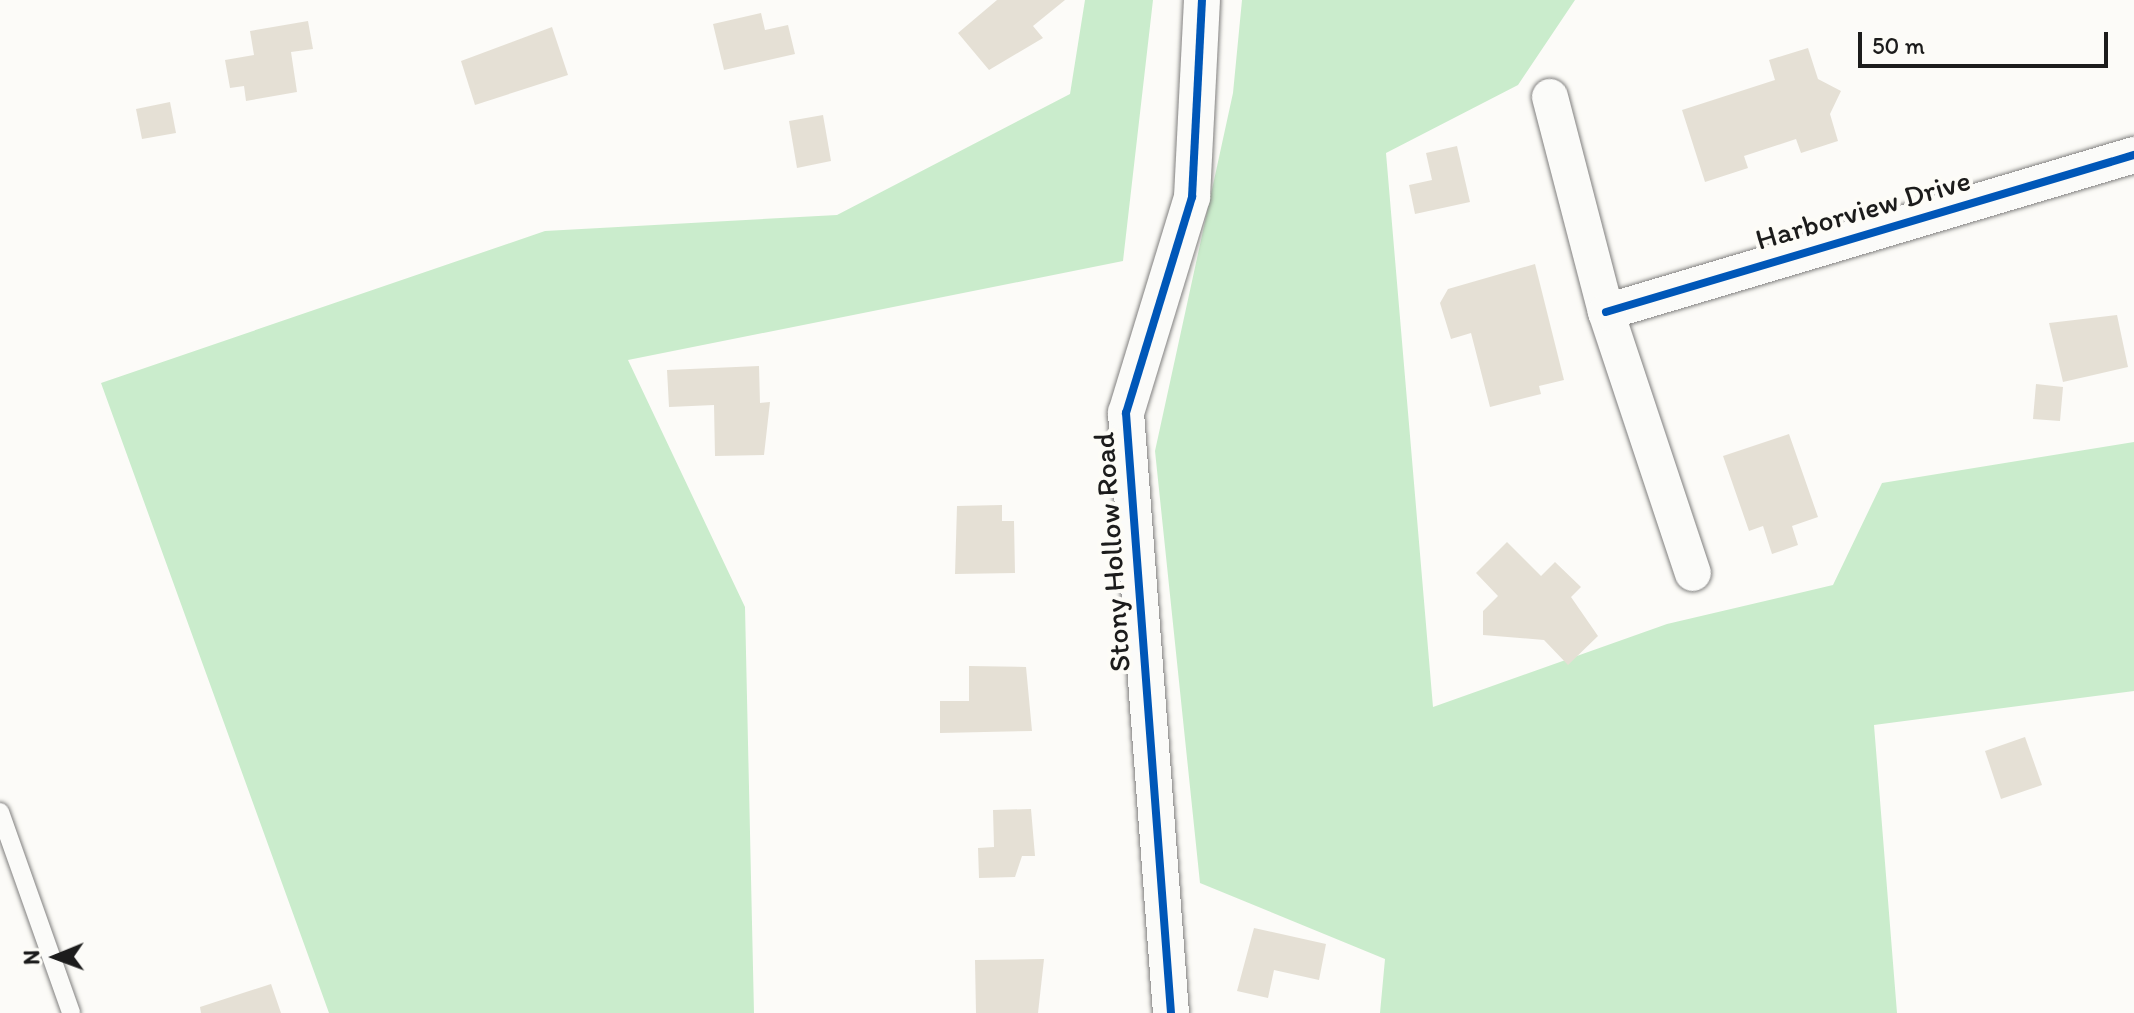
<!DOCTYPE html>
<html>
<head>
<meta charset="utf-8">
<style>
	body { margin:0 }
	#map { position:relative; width:2134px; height:1013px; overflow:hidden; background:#fcfbf8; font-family:Itim,sans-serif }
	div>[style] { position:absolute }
	.green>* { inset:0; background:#caeccc }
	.building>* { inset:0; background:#e5e0d5 }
	.roads { filter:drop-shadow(0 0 2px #81807f) drop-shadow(0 0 2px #81807f) }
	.service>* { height:18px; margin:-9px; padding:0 9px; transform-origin:9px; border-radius:9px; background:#fbfbf9 }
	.minor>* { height:36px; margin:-18px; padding:0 18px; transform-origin:18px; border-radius:18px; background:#fbfbf9 }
	.cycleway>* { height:8px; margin:-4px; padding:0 4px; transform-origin:4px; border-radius:4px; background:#0057b8 }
	span { translate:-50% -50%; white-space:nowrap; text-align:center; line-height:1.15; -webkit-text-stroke:8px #fdfcf7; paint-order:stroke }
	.street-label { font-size:30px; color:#1c1c1c }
	.north { position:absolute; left:16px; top:917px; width:80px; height:80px; -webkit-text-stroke:6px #fdfcf7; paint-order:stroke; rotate:269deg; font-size:22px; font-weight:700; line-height:32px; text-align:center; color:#1c1c1c }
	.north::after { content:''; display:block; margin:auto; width:28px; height:36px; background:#1c1c1c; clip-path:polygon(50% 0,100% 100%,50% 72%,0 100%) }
	.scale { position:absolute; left:1858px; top:32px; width:250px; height:36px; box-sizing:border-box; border:4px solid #1c1c1c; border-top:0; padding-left:10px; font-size:24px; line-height:28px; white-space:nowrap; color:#1c1c1c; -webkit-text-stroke:6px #fdfcf7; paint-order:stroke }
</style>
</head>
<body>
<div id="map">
	<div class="green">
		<i style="clip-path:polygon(1085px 0,1153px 0,1123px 261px,628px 360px,745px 607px,754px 1013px,329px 1013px,101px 383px,545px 231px,837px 215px,1070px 94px)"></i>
		<i style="clip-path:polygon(1242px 0,1575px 0,1518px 85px,1386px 153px,1433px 707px,1667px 624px,1833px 585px,1882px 483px,2134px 442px,2134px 691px,1874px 725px,1897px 1013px,1380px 1013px,1385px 959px,1200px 883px,1155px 451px,1233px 93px)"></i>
	</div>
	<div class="building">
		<i style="clip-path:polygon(997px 0,1065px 0,1033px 26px,1043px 38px,989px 70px,958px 33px)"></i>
		<i style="clip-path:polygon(761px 13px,765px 30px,788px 25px,795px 54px,724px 70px,713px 24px)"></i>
		<i style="clip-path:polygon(308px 21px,313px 49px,291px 52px,297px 92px,246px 101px,244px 86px,230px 88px,225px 60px,254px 55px,250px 31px)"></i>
		<i style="clip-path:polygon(552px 27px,568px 75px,475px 105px,461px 61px)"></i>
		<i style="clip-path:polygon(1808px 48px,1818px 79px,1841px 91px,1830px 114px,1838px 141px,1801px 153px,1796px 139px,1744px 156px,1748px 168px,1705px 182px,1682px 110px,1775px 80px,1769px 60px)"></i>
		<i style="clip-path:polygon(170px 102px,176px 133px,142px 139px,136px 109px)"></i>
		<i style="clip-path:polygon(823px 115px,831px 161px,797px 168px,789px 121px)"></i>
		<i style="clip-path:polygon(1457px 146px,1470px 202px,1415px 214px,1409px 185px,1432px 180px,1426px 153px)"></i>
		<i style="clip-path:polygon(1535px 264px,1564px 380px,1539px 386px,1541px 394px,1490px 407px,1471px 333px,1451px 339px,1440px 303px,1448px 289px)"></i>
		<i style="clip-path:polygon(2117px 315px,2128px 367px,2063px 382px,2049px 323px)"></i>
		<i style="clip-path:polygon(759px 366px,760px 403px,770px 402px,764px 455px,715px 456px,714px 405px,669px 407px,667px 370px)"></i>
		<i style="clip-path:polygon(2036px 384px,2063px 387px,2060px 421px,2033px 419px)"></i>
		<i style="clip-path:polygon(1789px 434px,1818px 517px,1792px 526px,1798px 545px,1772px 554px,1763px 526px,1749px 531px,1723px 456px)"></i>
		<i style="clip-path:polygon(1002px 505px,1002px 521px,1014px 521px,1015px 573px,955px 574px,957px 506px)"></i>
		<i style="clip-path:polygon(1507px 542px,1541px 576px,1555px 562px,1581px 587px,1571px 597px,1598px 636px,1568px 665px,1544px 640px,1483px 635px,1483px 611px,1498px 596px,1476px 573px)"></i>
		<i style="clip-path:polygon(969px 666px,1026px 667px,1032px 731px,940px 733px,940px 701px,969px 701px)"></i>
		<i style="clip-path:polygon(2025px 737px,2042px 785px,2001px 799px,1985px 751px)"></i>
		<i style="clip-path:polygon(1031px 809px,1035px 856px,1022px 856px,1015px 877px,979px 878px,978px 848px,994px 847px,993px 810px)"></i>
		<i style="clip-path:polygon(1254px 928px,1326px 944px,1319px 980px,1274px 970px,1268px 998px,1237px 991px)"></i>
		<i style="clip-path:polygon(1044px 959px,1038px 1013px,976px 1013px,975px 960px)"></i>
		<i style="clip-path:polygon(271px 984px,281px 1013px,201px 1013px,200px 1007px)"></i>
	</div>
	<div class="roads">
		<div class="service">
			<i style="left:0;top:812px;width:213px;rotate:70.5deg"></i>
		</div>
		<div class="minor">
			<i style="left:1550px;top:97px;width:222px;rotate:75.4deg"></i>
			<i style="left:1606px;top:312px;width:275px;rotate:71.6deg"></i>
			<i style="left:1606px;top:312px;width:551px;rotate:-16.56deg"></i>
			<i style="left:1171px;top:1013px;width:602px;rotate:-94.29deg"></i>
			<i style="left:1126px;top:413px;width:226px;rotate:-73deg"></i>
			<i style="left:1192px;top:197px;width:197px;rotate:-87.1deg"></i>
		</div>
	</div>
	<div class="cycleway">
		<i style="left:1606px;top:312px;width:551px;rotate:-16.56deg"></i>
		<i style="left:1171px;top:1013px;width:602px;rotate:-94.29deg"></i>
		<i style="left:1126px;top:413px;width:226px;rotate:-73deg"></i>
		<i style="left:1192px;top:197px;width:197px;rotate:-87.1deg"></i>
	</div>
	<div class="street-label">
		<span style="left:1863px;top:210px;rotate:-16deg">Harborview Drive</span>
		<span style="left:1112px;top:552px;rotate:-94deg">Stony Hollow Road</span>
	</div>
	<div class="north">N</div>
	<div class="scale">50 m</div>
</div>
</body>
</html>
